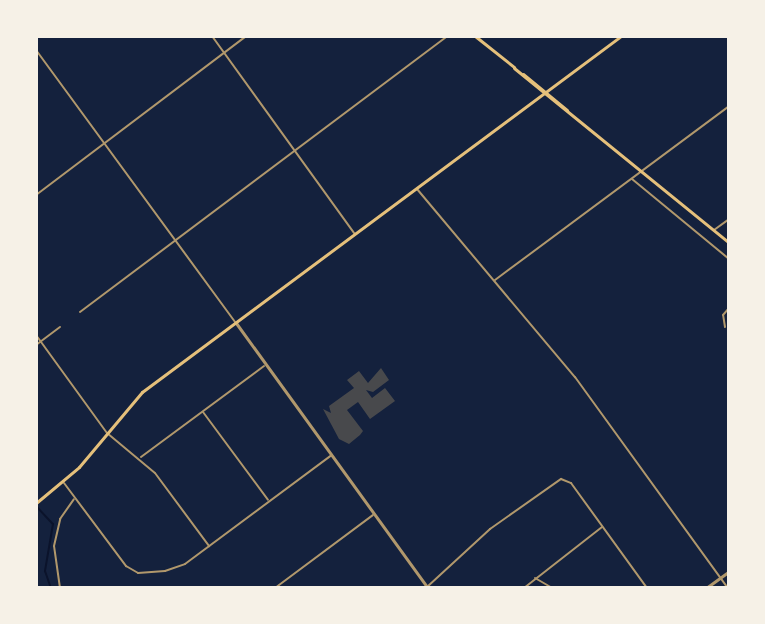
<!DOCTYPE html>
<html>
<head>
<meta charset="utf-8">
<style>
	body { margin:0 }
	#map { position:relative; width:765px; height:624px; overflow:hidden; background:#14213d; font-family:Rubik,sans-serif }
	div>[style] { position:absolute }
	.stream>* { height:2px; margin:-1px; padding:0 1px; transform-origin:1px; border-radius:1px; background:#0b132b }
	.building>* { inset:0; background:#48494c }
	.minor>* { height:2px; margin:-1px; padding:0 1px; transform-origin:1px; border-radius:1px; background:#b1986c }
	.tertiary>* { height:3px; margin:-1.5px; padding:0 1.5px; transform-origin:1.5px; border-radius:1.5px; background:#b1986c }
	.secondary>* { height:3px; margin:-1.5px; padding:0 1.5px; transform-origin:1.5px; border-radius:1.5px; background:#e5c07b }
	span { translate:-50% -50%; white-space:nowrap; text-align:center; line-height:1.15; -webkit-text-stroke:6px #f6f1e7; paint-order:stroke }
	.frame { position:absolute; inset:0; border:38px solid #f6f1e7; pointer-events:none }
</style>
</head>
<body>
<div id="map">
	<div class="stream">
		<i style="left:36px;top:506px;width:25px;rotate:47deg"></i>
		<i style="left:53px;top:524px;width:48px;rotate:99.7deg"></i>
		<i style="left:45px;top:571px;width:18px;rotate:71deg"></i>
	</div>
	<div class="building">
		<i style="clip-path:polygon(381px 368px,389px 380px,373px 392px,366px 390px,372px 398px,385px 388px,395px 401px,370px 419px,358px 402px,347px 410px,363px 431px,360px 435px,349px 444px,339px 439px,323px 409px,331px 413px,329px 406px,354px 388px,347px 380px,359px 371px,368px 383px)"></i>
	</div>
	<div class="minor">
		<i style="left:212px;top:36px;width:243px;rotate:54.2deg"></i>
		<i style="left:36px;top:50px;width:338px;rotate:53.8deg"></i>
		<i style="left:632px;top:179px;width:126px;rotate:39.5deg"></i>
		<i style="left:417px;top:189px;width:246px;rotate:50deg"></i>
		<i style="left:575px;top:377px;width:261px;rotate:54.1deg"></i>
		<i style="left:36px;top:195px;width:263px;rotate:-37.1deg"></i>
		<i style="left:714px;top:230px;width:19px;rotate:-36deg"></i>
		<i style="left:495px;top:280px;width:292px;rotate:-36.6deg"></i>
		<i style="left:80px;top:312px;width:460px;rotate:-36.9deg"></i>
		<i style="left:725px;top:327px;width:12px;rotate:-99deg"></i>
		<i style="left:723px;top:315px;width:9px;rotate:-49deg"></i>
		<i style="left:36px;top:335px;width:121px;rotate:54.1deg"></i>
		<i style="left:107px;top:433px;width:62px;rotate:39.8deg"></i>
		<i style="left:155px;top:473px;width:91px;rotate:53.5deg"></i>
		<i style="left:36px;top:345px;width:30px;rotate:-37deg"></i>
		<i style="left:203px;top:412px;width:109px;rotate:53.5deg"></i>
		<i style="left:141px;top:457px;width:153px;rotate:-36.5deg"></i>
		<i style="left:64px;top:483px;width:104px;rotate:53.2deg"></i>
		<i style="left:126px;top:566px;width:14px;rotate:30deg"></i>
		<i style="left:138px;top:573px;width:27px;rotate:-4deg"></i>
		<i style="left:165px;top:571px;width:21px;rotate:-19deg"></i>
		<i style="left:185px;top:564px;width:183px;rotate:-36.6deg"></i>
		<i style="left:535px;top:578px;width:20px;rotate:30deg"></i>
		<i style="left:427px;top:587px;width:86px;rotate:-42.6deg"></i>
		<i style="left:490px;top:529px;width:87px;rotate:-35.2deg"></i>
		<i style="left:561px;top:479px;width:11px;rotate:22deg"></i>
		<i style="left:571px;top:483px;width:130px;rotate:54.1deg"></i>
		<i style="left:60px;top:588px;width:42px;rotate:-98.1deg"></i>
		<i style="left:54px;top:546px;width:28px;rotate:-77deg"></i>
		<i style="left:60px;top:519px;width:24px;rotate:-55deg"></i>
		<i style="left:275px;top:588px;width:122px;rotate:-36.7deg"></i>
		<i style="left:524px;top:588px;width:99px;rotate:-38deg"></i>
	</div>
	<div class="tertiary">
		<i style="left:236px;top:323px;width:327px;rotate:54.1deg"></i>
		<i style="left:706px;top:588px;width:29px;rotate:-36deg"></i>
	</div>
	<div class="secondary">
		<i style="left:475px;top:36px;width:50px;rotate:38.5deg"></i>
		<i style="left:514px;top:68px;width:277px;rotate:39.1deg"></i>
		<i style="left:523px;top:74px;width:57px;rotate:39.3deg"></i>
		<i style="left:36px;top:503px;width:56px;rotate:-39.9deg"></i>
		<i style="left:79px;top:467px;width:98px;rotate:-50deg"></i>
		<i style="left:142px;top:392px;width:597px;rotate:-36.62deg"></i>
	</div>
	<div class="frame"></div>
</div>
</body>
</html>
